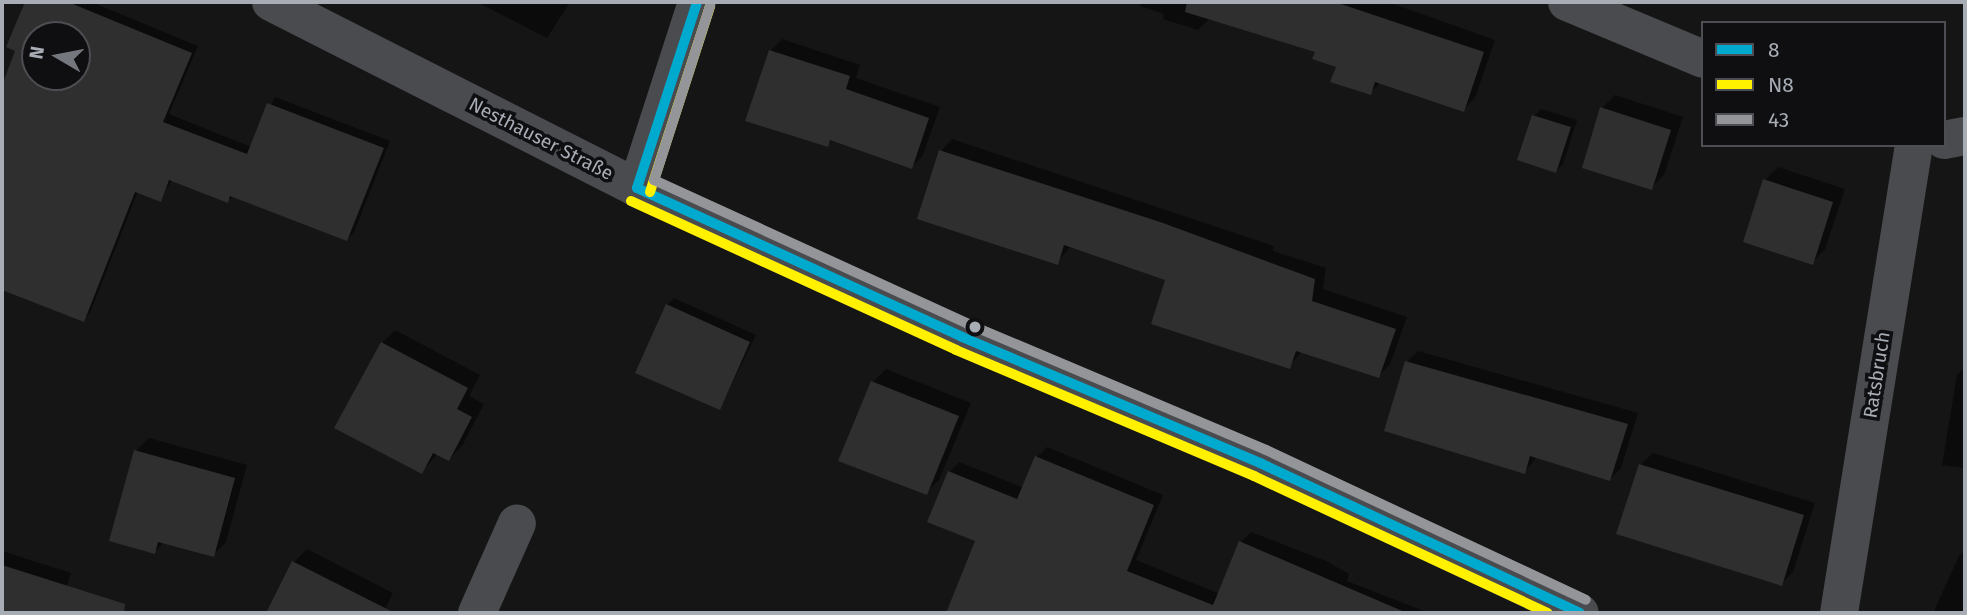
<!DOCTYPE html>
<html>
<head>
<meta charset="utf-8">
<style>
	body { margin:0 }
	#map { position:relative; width:1967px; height:615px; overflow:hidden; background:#151515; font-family:"Fira Sans",sans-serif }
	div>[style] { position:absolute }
	.shadow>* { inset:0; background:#0007 }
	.building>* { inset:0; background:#2f2f30 }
	.minor>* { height:38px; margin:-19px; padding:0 19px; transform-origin:19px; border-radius:19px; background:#494b4e }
	.bus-1>* { height:10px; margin:-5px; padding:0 5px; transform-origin:5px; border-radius:5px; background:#00a9ce }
	.bus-2>* { height:10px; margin:-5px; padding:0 5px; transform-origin:5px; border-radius:5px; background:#fff100 }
	.bus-3>* { height:10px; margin:-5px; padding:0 5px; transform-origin:5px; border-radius:5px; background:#949599 }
	.dots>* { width:19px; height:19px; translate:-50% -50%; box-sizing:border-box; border:4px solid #0f0f11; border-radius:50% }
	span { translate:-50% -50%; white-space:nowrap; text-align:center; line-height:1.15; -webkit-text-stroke:7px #0f0f11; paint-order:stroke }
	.street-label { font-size:19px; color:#a7acb5 }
	.frame { position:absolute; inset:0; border:4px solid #a7acb5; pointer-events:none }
	.legend { position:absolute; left:1701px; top:21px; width:245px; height:126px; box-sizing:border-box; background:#0f0f11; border:2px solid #4c4e53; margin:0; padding:9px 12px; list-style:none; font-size:21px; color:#a7acb5 }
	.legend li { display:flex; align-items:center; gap:14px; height:35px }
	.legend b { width:35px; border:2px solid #4c4e53 }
	.north { position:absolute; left:21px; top:21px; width:70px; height:70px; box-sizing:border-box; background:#0f0f11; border:2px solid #4c4e53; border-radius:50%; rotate:280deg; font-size:19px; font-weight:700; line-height:28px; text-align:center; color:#a7acb5 }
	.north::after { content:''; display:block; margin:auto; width:24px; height:32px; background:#74777d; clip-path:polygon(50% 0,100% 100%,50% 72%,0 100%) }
</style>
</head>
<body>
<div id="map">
	<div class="shadow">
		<i style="clip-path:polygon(evenodd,26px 2px,91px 2px,198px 46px,169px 114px,251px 147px,275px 97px,390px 141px,354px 232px,347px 239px,234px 195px,228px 201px,172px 180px,160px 200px,138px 191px,90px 313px,83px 320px,2px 288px,2px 98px,17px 50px,9px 46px,26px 2px,35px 35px,77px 35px,77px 77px,35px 77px,35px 35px)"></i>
		<i style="clip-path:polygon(477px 2px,570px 2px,547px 38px)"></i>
		<i style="clip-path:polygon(1142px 2px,1388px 2px,1495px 40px,1475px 98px,1463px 110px,1381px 82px,1370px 93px,1317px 51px,1210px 18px,1198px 30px,1163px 19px,1164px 14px,1140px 6px)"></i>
		<i style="clip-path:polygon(782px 39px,860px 65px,856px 78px,940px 107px,923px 155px,912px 167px,833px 139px,827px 145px,770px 51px)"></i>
		<i style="clip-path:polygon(1615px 95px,1683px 117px,1664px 175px,1651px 188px,1602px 108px)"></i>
		<i style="clip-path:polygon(1541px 109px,1577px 120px,1563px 164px,1556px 171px,1534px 116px)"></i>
		<i style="clip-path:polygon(952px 139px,1274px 246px,1273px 251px,1326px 268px,1323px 289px,1407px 317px,1390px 364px,1379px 376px,1302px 351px,1289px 367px,1167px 278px,1071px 246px,1057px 263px,919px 218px,941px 151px)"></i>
		<i style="clip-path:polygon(1778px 167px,1845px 189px,1825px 249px,1812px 263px,1765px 180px)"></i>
		<i style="clip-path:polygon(674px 298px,756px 335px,720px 408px,667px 305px)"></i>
		<i style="clip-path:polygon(395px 330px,480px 375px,469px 396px,484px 404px,462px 446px,449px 459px,438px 453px,422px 472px,382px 343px)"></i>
		<i style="clip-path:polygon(1418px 351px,1638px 413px,1621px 468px,1610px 479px,1537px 457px,1524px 472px,1407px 362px)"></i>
		<i style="clip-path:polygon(1965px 367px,1965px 468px,1942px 465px,1957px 375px)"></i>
		<i style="clip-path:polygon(886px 369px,971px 403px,939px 480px,926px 493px,873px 382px)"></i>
		<i style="clip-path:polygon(149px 438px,247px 465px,226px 542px,213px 555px,164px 542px,155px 552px,136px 451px)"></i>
		<i style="clip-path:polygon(1047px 447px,1163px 495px,1136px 560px,1220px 594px,1241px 542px,1251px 532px,1326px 561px,1349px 574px,1347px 581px,1429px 613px,948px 613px,977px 540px,949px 472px,959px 462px,1024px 488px,1037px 457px)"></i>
		<i style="clip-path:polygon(1653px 453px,1815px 503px,1793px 572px,1781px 584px,1640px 465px)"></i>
		<i style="clip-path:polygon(307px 549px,393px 593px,383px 613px,268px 613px,294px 562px)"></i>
		<i style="clip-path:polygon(1965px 550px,1965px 613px,1933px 613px,1959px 556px)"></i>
		<i style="clip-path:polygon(2px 551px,71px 573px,62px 600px,106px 613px,2px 613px)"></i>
	</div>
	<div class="building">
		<i style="clip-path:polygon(evenodd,25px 2px,68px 2px,192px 53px,163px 122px,247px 154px,267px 103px,384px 148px,347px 241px,230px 196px,228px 203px,169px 180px,161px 202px,135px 192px,84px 322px,2px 290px,2px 85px,15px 51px,6px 47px,25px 2px,35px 35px,77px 35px,77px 77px,35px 77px,35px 35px)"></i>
		<i style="clip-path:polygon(1187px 2px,1335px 2px,1484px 52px,1464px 112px,1375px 82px,1371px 95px,1330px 82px,1336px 67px,1312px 59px,1315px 52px,1185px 12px)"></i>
		<i style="clip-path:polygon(769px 50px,850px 76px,846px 89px,929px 118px,912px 169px,830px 140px,828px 147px,745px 121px)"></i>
		<i style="clip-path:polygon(1600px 107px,1671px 130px,1652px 190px,1582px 168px)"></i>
		<i style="clip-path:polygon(1532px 115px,1571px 127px,1556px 173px,1517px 160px)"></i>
		<i style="clip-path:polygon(939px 150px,1163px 223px,1315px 279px,1312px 301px,1396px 329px,1379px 378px,1296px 351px,1290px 369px,1151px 324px,1165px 280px,1064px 245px,1058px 265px,917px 219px)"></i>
		<i style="clip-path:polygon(1763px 179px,1833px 202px,1813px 265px,1743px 242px)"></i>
		<i style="clip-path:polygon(666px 304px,750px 342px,720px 410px,635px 373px)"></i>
		<i style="clip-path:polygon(381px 342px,468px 388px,457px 409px,472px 417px,449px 461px,433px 453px,422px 474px,334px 428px)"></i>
		<i style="clip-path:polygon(1405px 361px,1628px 424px,1610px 481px,1530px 456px,1525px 474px,1384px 431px)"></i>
		<i style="clip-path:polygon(871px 381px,959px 416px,927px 495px,838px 461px)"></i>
		<i style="clip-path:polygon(134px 450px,235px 478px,214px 557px,158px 542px,155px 554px,109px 541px)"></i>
		<i style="clip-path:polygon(1035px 456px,1154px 505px,1127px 571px,1213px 605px,1239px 541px,1407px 613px,946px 613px,975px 541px,927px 522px,948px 471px,1017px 499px)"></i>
		<i style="clip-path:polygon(1639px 464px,1804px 515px,1782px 586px,1616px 534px)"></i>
		<i style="clip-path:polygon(292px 561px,395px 613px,266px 613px)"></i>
		<i style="clip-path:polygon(2px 565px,125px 604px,124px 613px,2px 613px)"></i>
	</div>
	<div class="minor">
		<i style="left:271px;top:2px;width:411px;rotate:26.9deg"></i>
		<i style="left:637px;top:188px;width:358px;rotate:24.6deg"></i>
		<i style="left:962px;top:337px;width:324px;rotate:22.9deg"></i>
		<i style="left:1260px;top:463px;width:353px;rotate:25.1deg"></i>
		<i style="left:1567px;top:2px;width:147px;rotate:22.7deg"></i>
		<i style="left:1944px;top:140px;width:21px;rotate:-11deg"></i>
		<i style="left:637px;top:188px;width:195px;rotate:-72.1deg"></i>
		<i style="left:477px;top:613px;width:98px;rotate:-66deg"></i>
		<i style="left:1839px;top:613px;width:472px;rotate:-80.9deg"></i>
	</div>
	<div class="bus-1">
		<i style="left:637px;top:188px;width:358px;rotate:24.6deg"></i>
		<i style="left:962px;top:337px;width:324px;rotate:22.9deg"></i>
		<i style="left:1260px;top:463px;width:353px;rotate:25.1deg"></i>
		<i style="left:637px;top:188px;width:195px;rotate:-72.1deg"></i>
	</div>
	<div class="bus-2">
		<i style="left:650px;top:192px;width:195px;rotate:-72.1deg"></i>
		<i style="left:631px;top:201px;width:358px;rotate:24.6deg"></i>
		<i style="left:956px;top:350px;width:324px;rotate:22.9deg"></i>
		<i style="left:1254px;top:476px;width:324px;rotate:25deg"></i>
	</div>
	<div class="bus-3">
		<i style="left:710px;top:6px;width:183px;rotate:107.8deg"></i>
		<i style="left:654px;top:180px;width:345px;rotate:24.6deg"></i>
		<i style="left:968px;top:324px;width:324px;rotate:22.9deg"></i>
		<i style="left:1266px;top:450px;width:353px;rotate:25.1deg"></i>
	</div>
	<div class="dots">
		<i style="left:975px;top:327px;background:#a7acb5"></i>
	</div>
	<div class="street-label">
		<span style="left:541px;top:139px;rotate:27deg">Nesthauser Straße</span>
		<span style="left:1877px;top:375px;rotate:-81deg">Ratsbruch</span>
	</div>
	<div class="frame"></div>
	<ul class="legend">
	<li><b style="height:9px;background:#00a9ce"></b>8</li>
	<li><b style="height:9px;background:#fff100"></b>N8</li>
	<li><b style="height:9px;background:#949599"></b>43</li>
	</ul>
	<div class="north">N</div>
</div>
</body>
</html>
